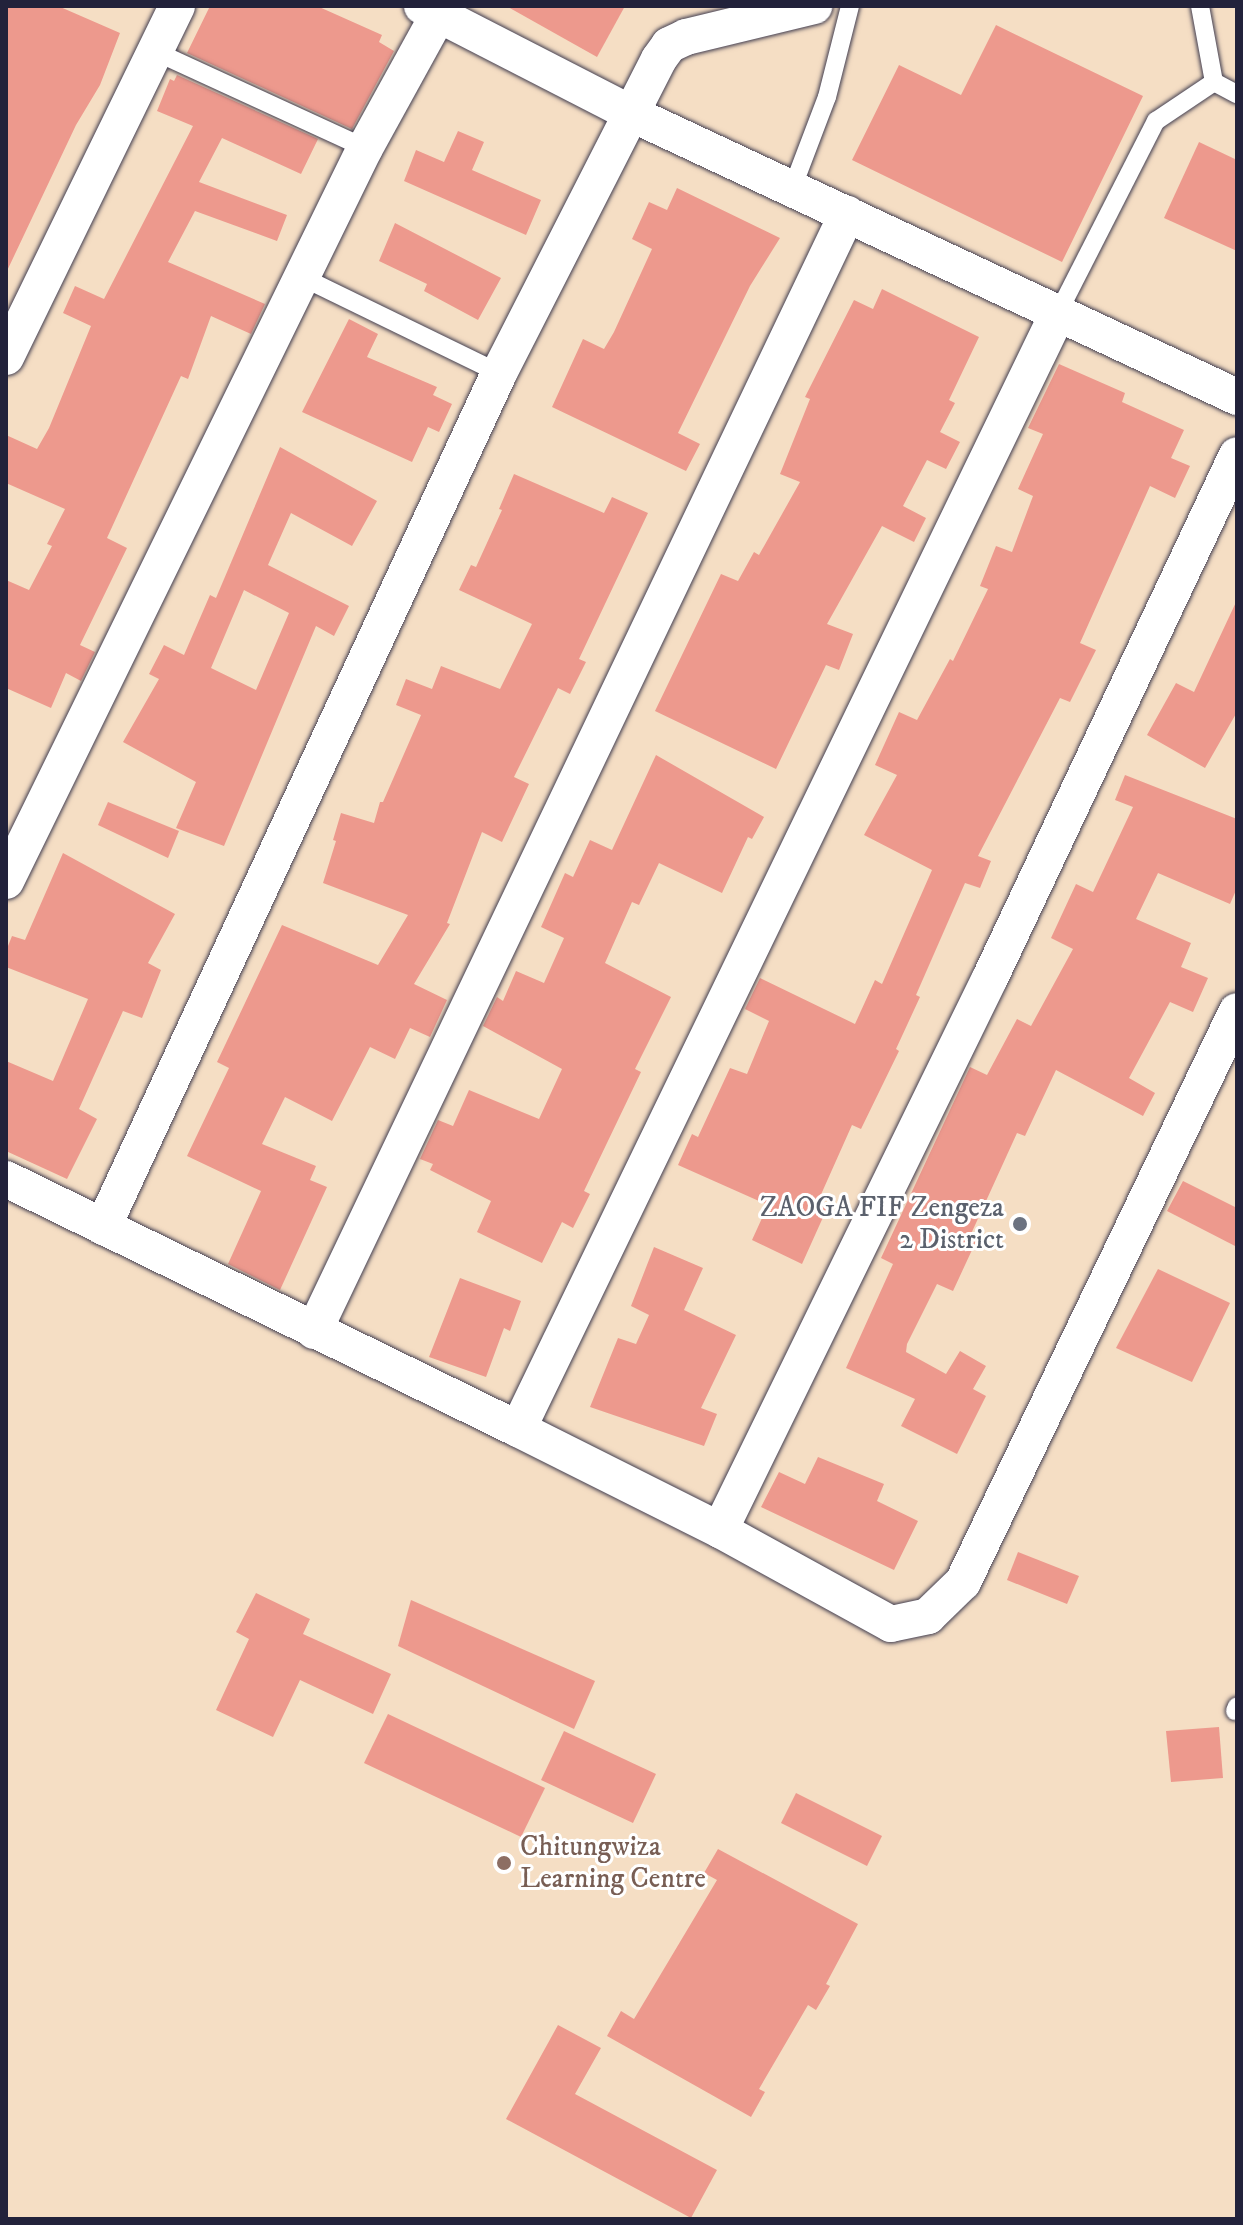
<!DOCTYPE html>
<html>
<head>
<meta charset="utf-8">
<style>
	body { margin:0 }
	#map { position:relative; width:1243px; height:2225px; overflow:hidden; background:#f5dec4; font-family:"IM FELL DW Pica",serif }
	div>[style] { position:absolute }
	.building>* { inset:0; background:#ed998d }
	.roads { filter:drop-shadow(0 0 2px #423e50) drop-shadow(0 0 2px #423e50) }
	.lane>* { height:18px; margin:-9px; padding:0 9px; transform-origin:9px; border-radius:9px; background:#fff }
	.street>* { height:36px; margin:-18px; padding:0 18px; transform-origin:18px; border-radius:18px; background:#fff }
	.dots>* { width:22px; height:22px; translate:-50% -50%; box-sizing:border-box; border:4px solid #fff; border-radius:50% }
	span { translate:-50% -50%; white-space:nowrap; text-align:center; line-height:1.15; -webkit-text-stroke:6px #fff; paint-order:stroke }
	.worship-label { font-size:28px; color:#5b616d }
	.right { translate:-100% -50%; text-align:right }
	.education-label { font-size:28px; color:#785e54 }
	.left { translate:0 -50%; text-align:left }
	.frame { position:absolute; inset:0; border:8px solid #22223b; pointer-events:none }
</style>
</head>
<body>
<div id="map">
	<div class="building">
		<i style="clip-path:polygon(6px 6px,58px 6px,120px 33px,100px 85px,76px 125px,6px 273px)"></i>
		<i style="clip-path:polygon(210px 6px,317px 6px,382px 35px,379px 42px,394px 51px,352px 129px,187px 53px)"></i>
		<i style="clip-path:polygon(506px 6px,625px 6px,597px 57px)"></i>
		<i style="clip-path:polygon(996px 25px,1143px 96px,1062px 262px,852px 160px,899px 65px,961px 95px)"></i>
		<i style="clip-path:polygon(177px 75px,318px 139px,301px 174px,222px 138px,199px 182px,287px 215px,277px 241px,195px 211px,168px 262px,265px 304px,251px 334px,211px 316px,188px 379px,181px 376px,107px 538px,127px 548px,80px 645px,95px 652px,81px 681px,66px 673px,51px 708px,6px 688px,6px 580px,29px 590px,52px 546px,47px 544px,65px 509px,6px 483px,6px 435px,37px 449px,49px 428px,91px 326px,63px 313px,75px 286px,104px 299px,193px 126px,157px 111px,170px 79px,174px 81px)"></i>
		<i style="clip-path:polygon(458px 131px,484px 142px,472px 170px,541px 200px,526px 235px,404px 181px,416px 150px,444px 162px)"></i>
		<i style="clip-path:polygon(1199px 142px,1237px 160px,1237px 251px,1164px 218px)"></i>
		<i style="clip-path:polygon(677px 188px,780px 238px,750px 286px,678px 433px,700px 444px,686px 471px,552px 407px,583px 339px,604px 349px,614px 332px,652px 249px,632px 239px,649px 202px,667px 210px)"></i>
		<i style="clip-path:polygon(395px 223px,501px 278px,478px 320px,424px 291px,427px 284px,379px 261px)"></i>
		<i style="clip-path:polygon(882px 289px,979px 337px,949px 400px,955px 403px,940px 432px,960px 442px,946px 469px,927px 460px,903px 506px,926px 518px,914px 542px,882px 526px,827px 624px,853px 634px,839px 670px,826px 665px,776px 769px,655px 711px,721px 574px,738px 581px,754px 552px,759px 555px,800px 482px,780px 474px,810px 399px,805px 397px,854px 300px,873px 309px)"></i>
		<i style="clip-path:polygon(349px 319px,378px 334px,367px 357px,437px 387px,433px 395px,452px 404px,439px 432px,428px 427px,412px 462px,302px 412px)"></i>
		<i style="clip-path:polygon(1059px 364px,1125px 393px,1122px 402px,1184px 430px,1171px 458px,1190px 466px,1175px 498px,1150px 486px,1080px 643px,1096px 650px,1070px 702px,1060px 698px,978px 856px,991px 861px,980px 888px,965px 883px,916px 995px,920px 997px,896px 1049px,899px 1051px,861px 1129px,852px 1125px,819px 1199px,829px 1204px,802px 1264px,752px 1240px,768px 1205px,678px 1165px,692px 1134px,698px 1137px,730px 1068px,747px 1074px,769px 1021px,745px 1009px,760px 978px,855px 1024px,875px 980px,882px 984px,932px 870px,864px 835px,897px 775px,875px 765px,899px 712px,917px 720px,950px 659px,953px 661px,988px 589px,980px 586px,996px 546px,1012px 552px,1033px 496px,1018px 489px,1043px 434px,1028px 428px)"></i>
		<i style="clip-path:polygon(evenodd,280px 447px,377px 501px,352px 546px,291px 513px,268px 565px,349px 606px,334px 636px,316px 626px,224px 846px,176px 828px,196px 782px,123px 742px,159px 679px,149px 674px,164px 645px,184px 655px,210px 595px,216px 598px,280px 447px,244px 590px,289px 613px,256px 690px,211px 668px,244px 590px)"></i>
		<i style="clip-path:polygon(514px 474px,604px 513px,612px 497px,648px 513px,579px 659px,586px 662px,570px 694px,558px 688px,514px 777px,529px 784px,502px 842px,482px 832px,447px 923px,450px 924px,414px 984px,447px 1000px,430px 1037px,410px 1028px,395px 1059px,370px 1047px,332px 1121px,285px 1097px,262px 1144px,316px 1166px,310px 1180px,327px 1187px,280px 1290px,228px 1264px,261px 1191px,187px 1156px,229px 1068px,217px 1062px,282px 925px,378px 965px,408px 915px,323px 883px,336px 841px,333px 840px,341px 813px,374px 823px,380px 802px,383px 802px,421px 715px,396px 705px,406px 679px,432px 689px,441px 666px,500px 689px,532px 624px,459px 590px,471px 565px,476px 567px,502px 510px,499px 509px)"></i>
		<i style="clip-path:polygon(1237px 600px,1237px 712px,1205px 768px,1147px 735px,1176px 683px,1194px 692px)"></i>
		<i style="clip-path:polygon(656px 755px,764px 817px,752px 839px,748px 837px,722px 893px,659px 863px,639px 905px,632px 902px,605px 963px,671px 997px,635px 1069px,641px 1072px,584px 1191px,590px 1194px,573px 1228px,562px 1222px,542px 1263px,477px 1232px,491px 1201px,430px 1170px,433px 1164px,420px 1159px,438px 1120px,453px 1126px,469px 1090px,539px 1119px,562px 1069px,483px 1026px,497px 997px,503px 1001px,516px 971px,544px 983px,564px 938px,541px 927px,565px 873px,573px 877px,590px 840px,612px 850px)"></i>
		<i style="clip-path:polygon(1125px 775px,1237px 819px,1237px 888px,1230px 904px,1158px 873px,1136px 919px,1191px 943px,1181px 967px,1208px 978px,1193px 1012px,1170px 1002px,1129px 1078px,1155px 1093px,1143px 1116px,1056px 1070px,1025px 1136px,1017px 1133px,971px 1234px,978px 1237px,953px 1291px,937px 1284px,907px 1344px,906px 1352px,946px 1374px,960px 1351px,986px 1366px,973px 1389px,986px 1396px,957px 1454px,901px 1426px,915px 1399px,846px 1368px,893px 1264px,881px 1258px,970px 1067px,987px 1075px,1017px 1019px,1031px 1026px,1073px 949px,1051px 938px,1076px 884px,1093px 892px,1133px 807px,1115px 800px)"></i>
		<i style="clip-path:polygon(108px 802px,179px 831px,168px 858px,98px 825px)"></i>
		<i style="clip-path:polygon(63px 853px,175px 914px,148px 963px,161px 970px,142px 1018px,123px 1011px,79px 1109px,97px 1119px,67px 1179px,6px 1151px,6px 1061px,53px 1081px,88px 999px,6px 967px,6px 951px,12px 936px,25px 940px)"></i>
		<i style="clip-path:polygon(1183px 1181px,1237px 1208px,1237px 1247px,1167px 1211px)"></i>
		<i style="clip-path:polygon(654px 1247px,703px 1268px,684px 1310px,736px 1335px,701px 1408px,717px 1414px,704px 1446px,590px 1407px,618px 1338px,636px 1344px,649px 1315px,631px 1306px)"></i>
		<i style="clip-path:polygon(1158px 1269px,1230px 1303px,1192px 1382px,1116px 1348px)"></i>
		<i style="clip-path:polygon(460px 1278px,521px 1301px,510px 1331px,504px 1328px,486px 1377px,429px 1357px)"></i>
		<i style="clip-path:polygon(818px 1457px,884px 1484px,877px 1501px,918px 1521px,894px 1570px,761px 1507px,779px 1472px,805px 1484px)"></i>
		<i style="clip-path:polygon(1018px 1552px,1079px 1576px,1067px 1604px,1007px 1580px)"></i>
		<i style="clip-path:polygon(256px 1593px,310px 1619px,303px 1634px,391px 1674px,373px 1714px,300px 1680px,273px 1737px,216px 1710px,249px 1639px,236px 1632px)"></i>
		<i style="clip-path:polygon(411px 1600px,595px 1681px,574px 1729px,398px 1646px)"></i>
		<i style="clip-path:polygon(388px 1714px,545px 1788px,521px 1837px,364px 1763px)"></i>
		<i style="clip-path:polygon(1219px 1727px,1223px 1778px,1171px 1782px,1166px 1731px)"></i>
		<i style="clip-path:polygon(564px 1731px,656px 1774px,633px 1823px,541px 1780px)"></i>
		<i style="clip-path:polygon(796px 1793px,882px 1836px,867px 1866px,781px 1823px)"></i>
		<i style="clip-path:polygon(718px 1849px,858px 1924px,826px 1984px,830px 1986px,816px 2010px,808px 2005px,759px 2089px,765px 2092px,751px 2117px,607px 2036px,621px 2011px,634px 2019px,717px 1880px,704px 1873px)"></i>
		<i style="clip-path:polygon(558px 2025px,601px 2048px,575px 2094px,717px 2170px,691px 2218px,506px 2119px)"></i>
	</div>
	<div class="roads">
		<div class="lane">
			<i style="left:1200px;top:6px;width:77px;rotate:79.6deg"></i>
			<i style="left:1214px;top:82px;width:26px;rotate:28deg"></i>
			<i style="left:152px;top:50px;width:234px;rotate:24.7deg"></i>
			<i style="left:792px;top:189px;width:98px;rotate:-69.2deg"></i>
			<i style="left:827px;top:97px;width:94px;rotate:-75.8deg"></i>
			<i style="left:302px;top:277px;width:219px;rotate:26deg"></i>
			<i style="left:1057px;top:315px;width:218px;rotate:-63deg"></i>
			<i style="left:1156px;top:121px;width:70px;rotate:-33.9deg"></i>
			<i style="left:1235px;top:1711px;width:5px;rotate:-68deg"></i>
		</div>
		<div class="street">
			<i style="left:422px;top:6px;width:236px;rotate:27.2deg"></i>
			<i style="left:632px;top:114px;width:668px;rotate:25.07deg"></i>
			<i style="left:6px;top:357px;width:390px;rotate:-64deg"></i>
			<i style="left:6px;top:881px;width:816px;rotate:-63.91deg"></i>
			<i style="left:365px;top:148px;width:162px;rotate:-61.2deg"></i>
			<i style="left:6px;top:1179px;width:570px;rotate:26.03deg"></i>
			<i style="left:518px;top:1429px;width:226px;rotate:26.6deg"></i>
			<i style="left:720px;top:1530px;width:195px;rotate:28.8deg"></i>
			<i style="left:891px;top:1624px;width:38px;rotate:-12deg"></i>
			<i style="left:928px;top:1616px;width:49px;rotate:-44.2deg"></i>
			<i style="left:963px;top:1582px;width:633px;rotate:-64.37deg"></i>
			<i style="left:103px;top:1227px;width:941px;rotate:-65.12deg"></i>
			<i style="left:499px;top:373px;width:352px;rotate:-63deg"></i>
			<i style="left:659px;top:59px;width:17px;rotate:-54deg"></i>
			<i style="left:669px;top:45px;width:19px;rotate:-25deg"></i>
			<i style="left:686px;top:37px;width:132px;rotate:-13.6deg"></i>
			<i style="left:314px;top:1331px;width:1238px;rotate:-64.49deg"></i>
			<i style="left:518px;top:1429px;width:1238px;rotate:-64.18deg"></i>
			<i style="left:720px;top:1530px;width:614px;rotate:-63.94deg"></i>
			<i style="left:990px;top:978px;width:578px;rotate:-64.72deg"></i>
		</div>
	</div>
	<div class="dots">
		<i style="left:1020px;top:1224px;background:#6b7280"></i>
		<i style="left:504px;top:1863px;background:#8d6e63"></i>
	</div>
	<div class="worship-label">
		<span class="right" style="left:1004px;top:1224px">ZAOGA FIF Zengeza<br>2 District</span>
	</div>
	<div class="education-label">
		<span class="left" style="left:520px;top:1863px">Chitungwiza<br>Learning Centre</span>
	</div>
	<div class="frame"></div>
</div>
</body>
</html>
